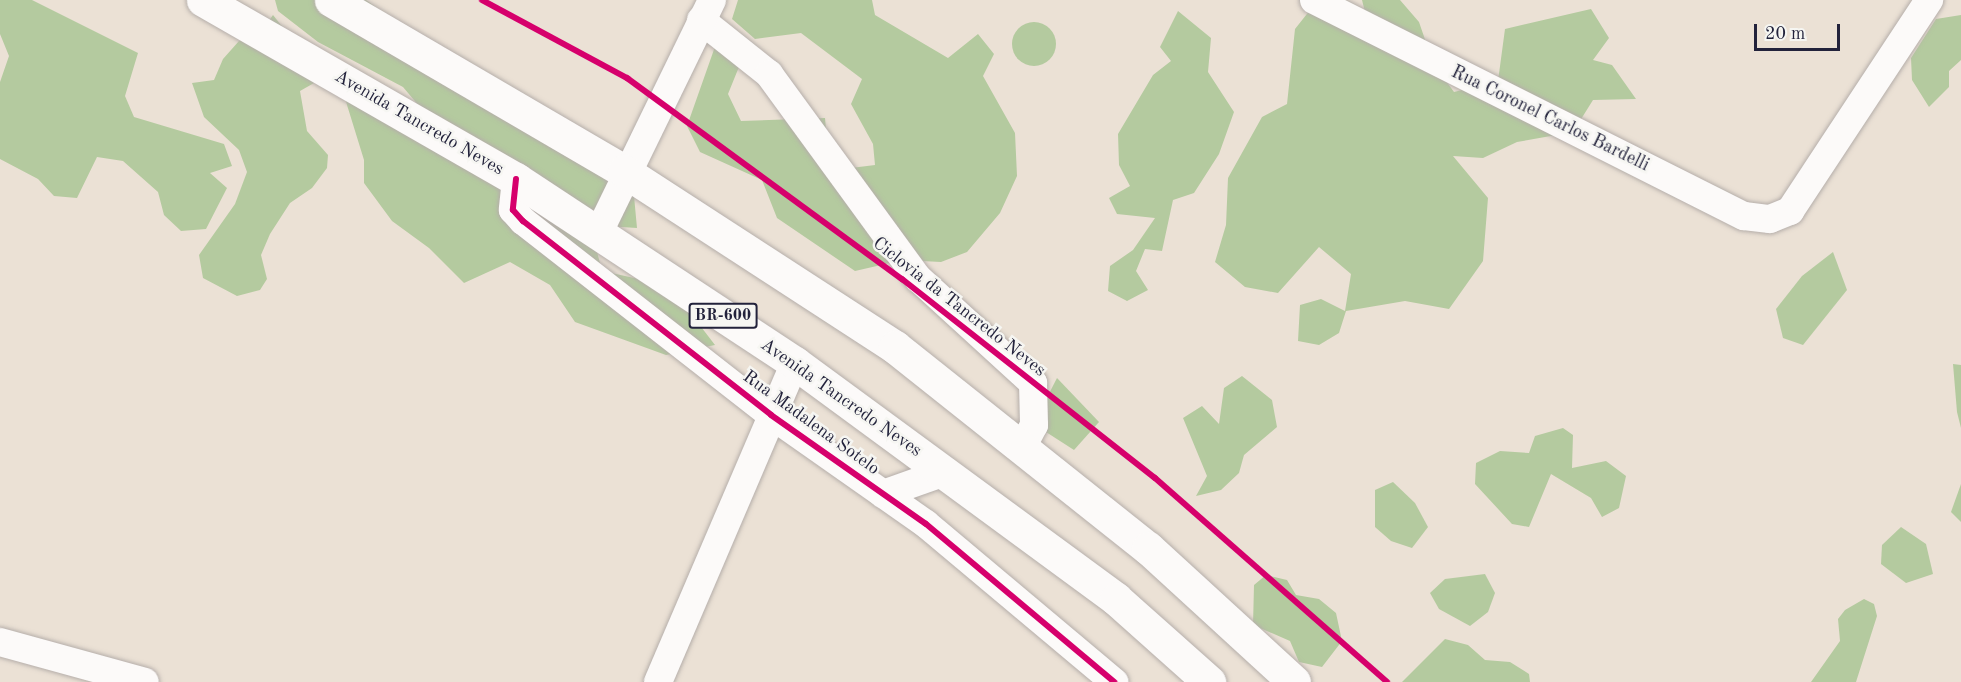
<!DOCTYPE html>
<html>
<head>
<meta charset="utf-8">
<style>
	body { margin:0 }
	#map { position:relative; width:1961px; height:682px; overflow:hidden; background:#ebe1d5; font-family:"Old Standard TT",serif }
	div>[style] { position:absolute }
	.forest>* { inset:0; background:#b4ca9f }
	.round { border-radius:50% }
	.roads { filter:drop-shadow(0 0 2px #b5aeaa) drop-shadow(0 0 2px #b5aeaa) }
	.minor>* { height:28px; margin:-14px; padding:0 14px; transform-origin:14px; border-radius:14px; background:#fcfaf9 }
	.major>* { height:33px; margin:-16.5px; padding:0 16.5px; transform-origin:16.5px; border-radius:16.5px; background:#fcfaf9 }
	.cycleway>* { height:6px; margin:-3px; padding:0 3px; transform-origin:3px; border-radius:3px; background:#d6006c }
	span { translate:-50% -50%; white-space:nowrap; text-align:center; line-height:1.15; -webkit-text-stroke:5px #f6f6f2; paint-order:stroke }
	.shield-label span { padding:2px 4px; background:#f6f6f2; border:2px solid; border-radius:4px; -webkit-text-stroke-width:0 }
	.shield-label { font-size:16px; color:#22223b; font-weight:700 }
	.street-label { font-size:18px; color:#22223b }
	.scale { position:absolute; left:1754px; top:24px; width:86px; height:27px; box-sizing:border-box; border:3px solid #22223b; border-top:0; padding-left:8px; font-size:18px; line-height:21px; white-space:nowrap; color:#22223b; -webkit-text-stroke:4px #f6f6f2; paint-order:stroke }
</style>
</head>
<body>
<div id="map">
	<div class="forest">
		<i style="clip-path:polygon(0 0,32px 0,138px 53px,125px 96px,134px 117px,224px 144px,232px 166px,210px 173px,227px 188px,206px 229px,181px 231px,164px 215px,158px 192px,123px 161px,97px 157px,77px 198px,54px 196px,38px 179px,0 159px,0 82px,9px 56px,0 34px)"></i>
		<i style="clip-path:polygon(275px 0,366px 0,634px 196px,637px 228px,590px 225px,602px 271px,648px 281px,685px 306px,715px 345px,666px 355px,575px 322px,550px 285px,510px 262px,464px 283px,429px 248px,392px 221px,364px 183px,364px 160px,343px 92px,321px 79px,300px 91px,307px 131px,328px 155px,327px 168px,312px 188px,290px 203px,270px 234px,261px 255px,267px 279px,260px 290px,237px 296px,203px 278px,199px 255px,235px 204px,247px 172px,239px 150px,204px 117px,192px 83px,214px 80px,223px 59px,239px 41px,261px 32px,273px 15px,288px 34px,419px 106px,403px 87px,318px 42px,278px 11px)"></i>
		<i style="clip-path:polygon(738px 0,872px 0,875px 15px,948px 58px,978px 34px,994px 54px,983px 76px,1015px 133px,1017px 176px,1000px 213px,967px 252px,941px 262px,903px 260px,855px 271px,777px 218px,762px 180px,700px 152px,687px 126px,717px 41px,745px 52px,728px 94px,741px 121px,825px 118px,828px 153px,851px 168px,875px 165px,873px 144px,851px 104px,862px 79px,801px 33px,755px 39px,732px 19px)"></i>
		<i style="clip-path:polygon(1318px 0,1370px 32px,1362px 0,1400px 0,1419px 22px,1433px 63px,1454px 92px,1498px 81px,1505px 29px,1591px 9px,1609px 38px,1593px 60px,1612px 65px,1636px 99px,1593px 100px,1573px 132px,1517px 142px,1483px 158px,1453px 156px,1488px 198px,1483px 261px,1449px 309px,1405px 301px,1346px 311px,1339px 333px,1319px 345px,1298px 341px,1300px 305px,1321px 299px,1345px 311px,1351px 274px,1319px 247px,1278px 293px,1245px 287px,1215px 262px,1226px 225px,1228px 178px,1262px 117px,1287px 104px,1295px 29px)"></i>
		<i style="clip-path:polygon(1178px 11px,1211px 38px,1208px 72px,1234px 112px,1219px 154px,1194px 193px,1173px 200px,1162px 251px,1145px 249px,1136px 271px,1148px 290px,1127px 301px,1108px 291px,1110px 266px,1133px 250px,1155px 218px,1117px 214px,1109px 198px,1130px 186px,1119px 165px,1118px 134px,1153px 75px,1171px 61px,1160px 47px)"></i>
		<i style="clip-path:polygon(1961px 15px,1961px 60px,1949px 71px,1949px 87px,1929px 107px,1912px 80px,1911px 58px,1936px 19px)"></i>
		<i class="round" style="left:1012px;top:22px;width:44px;height:44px"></i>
		<i style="clip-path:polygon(1833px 252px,1847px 290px,1803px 345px,1783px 338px,1776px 309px,1802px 276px)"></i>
		<i style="clip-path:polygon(1953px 364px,1961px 365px,1961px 428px,1957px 412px)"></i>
		<i style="clip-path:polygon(1242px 376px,1272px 400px,1277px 427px,1244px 455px,1239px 473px,1221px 490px,1196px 496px,1207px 476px,1183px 418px,1202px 406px,1219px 424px,1224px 388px)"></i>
		<i style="clip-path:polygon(1057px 378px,1099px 422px,1074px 450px,1046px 432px,1040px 411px)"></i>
		<i style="clip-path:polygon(1563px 428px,1573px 435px,1572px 468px,1606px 461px,1626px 476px,1619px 508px,1602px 517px,1591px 498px,1551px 474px,1529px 527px,1512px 524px,1475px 484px,1476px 463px,1500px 451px,1529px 453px,1535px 436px)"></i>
		<i style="clip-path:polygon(1393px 482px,1415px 503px,1428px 527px,1412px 548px,1391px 541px,1375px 527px,1375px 490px)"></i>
		<i style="clip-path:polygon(1961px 484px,1961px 522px,1951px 512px)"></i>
		<i style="clip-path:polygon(1901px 527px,1926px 544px,1933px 574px,1906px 583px,1881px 564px,1882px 545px)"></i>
		<i style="clip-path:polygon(1485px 574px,1495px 593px,1488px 612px,1470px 626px,1439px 609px,1430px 593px,1445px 579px)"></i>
		<i style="clip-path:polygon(1266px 575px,1287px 580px,1296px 595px,1319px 599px,1336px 613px,1342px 641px,1322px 667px,1299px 662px,1290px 641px,1253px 625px,1254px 585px)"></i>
		<i style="clip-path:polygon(1864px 599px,1874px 604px,1877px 616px,1856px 682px,1811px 682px,1840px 641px,1838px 619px,1845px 610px)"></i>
		<i style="clip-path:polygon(1445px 639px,1468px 645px,1485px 660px,1510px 662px,1529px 674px,1530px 682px,1402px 682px)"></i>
	</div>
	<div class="roads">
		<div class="minor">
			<i style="left:1314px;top:0;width:481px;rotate:26.7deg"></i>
			<i style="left:1744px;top:216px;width:26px;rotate:7deg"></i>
			<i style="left:1770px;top:219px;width:22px;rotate:-22deg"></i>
			<i style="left:1790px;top:211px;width:253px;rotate:-56.6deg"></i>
			<i style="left:701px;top:20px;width:87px;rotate:38.5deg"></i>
			<i style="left:769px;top:74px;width:253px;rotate:53.9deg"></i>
			<i style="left:918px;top:278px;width:156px;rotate:42.4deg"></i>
			<i style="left:1033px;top:383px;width:42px;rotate:88.6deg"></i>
			<i style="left:1034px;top:425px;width:26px;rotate:118deg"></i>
			<i style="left:516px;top:179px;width:31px;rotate:96deg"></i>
			<i style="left:513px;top:210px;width:15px;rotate:48deg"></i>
			<i style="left:523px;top:221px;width:315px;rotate:38deg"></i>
			<i style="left:771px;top:415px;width:189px;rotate:35.1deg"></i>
			<i style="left:926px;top:524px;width:246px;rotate:40deg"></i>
			<i style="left:598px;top:234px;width:260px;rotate:-64deg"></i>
			<i style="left:883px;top:494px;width:66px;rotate:-19.5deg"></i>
			<i style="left:0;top:642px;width:150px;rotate:15.4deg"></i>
			<i style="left:658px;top:682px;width:347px;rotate:-66.8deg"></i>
		</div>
		<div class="major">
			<i style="left:203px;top:0;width:361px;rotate:29.8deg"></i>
			<i style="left:516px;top:179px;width:334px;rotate:33.4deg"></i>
			<i style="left:795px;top:363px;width:398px;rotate:36.3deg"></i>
			<i style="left:1116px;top:599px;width:125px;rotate:41.7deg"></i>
			<i style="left:331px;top:0;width:339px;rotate:30.3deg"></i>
			<i style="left:624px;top:171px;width:323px;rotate:33deg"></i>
			<i style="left:895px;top:347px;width:323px;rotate:38.5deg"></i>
			<i style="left:1148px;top:548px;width:198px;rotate:42.5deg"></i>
		</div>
	</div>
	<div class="cycleway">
		<i style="left:482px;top:0;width:165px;rotate:28.3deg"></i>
		<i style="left:627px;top:78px;width:341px;rotate:36.2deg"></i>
		<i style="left:902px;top:279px;width:322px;rotate:38.2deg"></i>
		<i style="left:1155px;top:478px;width:309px;rotate:41.3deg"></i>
		<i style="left:516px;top:179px;width:31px;rotate:96deg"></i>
		<i style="left:513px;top:210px;width:15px;rotate:48deg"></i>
		<i style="left:523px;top:221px;width:315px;rotate:38deg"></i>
		<i style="left:771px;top:415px;width:189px;rotate:35.1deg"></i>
		<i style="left:926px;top:524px;width:246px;rotate:40deg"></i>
	</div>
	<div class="shield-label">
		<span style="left:723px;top:316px">BR-600</span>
	</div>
	<div class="street-label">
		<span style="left:1550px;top:119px;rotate:26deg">Rua Coronel Carlos Bardelli</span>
		<span style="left:419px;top:123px;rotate:30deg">Avenida Tancredo Neves</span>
		<span style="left:959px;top:307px;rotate:38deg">Ciclovia da Tancredo Neves</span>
		<span style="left:841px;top:398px;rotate:35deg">Avenida Tancredo Neves</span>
		<span style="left:811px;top:423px;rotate:36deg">Rua Madalena Sotelo</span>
	</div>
	<div class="scale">20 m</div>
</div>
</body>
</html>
